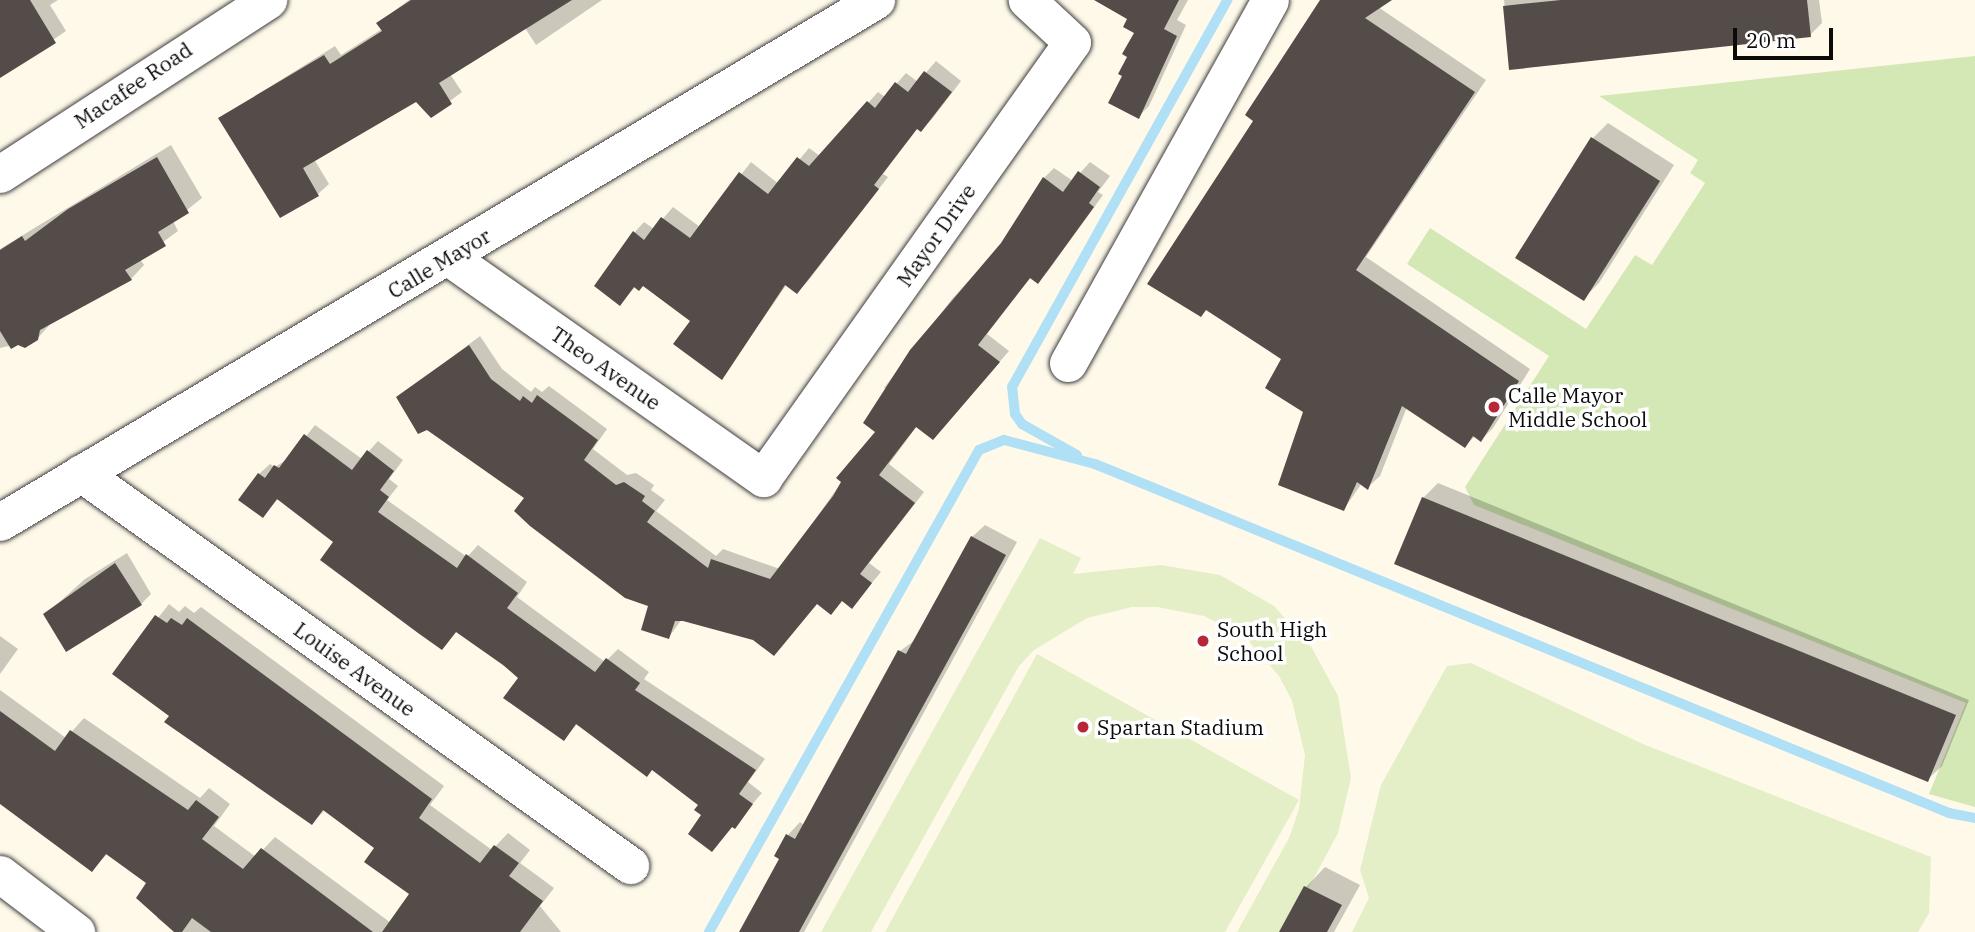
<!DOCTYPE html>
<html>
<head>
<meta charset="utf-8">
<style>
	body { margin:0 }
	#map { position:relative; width:1975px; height:932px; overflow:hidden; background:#fff9ea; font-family:"IBM Plex Serif",serif }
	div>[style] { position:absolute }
	.green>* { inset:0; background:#d3e8b5 }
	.pitch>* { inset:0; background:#e4efc7 }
	.shadow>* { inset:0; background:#0003 }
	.stream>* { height:10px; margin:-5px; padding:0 5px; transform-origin:5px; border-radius:5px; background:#b0e0f5 }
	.building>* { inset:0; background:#544c48 }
	.roads { filter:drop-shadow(0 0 2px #3e3e3e) drop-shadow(0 0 2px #3e3e3e) }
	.minor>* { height:37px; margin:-18.5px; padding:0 18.5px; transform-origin:18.5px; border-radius:18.5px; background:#fff }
	.dots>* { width:19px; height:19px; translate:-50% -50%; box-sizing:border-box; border:4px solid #fff; border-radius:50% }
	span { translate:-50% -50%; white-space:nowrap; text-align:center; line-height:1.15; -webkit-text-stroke:7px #fff; paint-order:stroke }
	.street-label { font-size:21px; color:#0b0b0b }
	.poi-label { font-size:21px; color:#0b0b0b }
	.left { translate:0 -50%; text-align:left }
	.scale { position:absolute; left:1733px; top:28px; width:100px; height:32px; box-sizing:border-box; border:4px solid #0b0b0b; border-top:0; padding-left:9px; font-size:21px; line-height:24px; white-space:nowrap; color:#0b0b0b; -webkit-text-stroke:5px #fff; paint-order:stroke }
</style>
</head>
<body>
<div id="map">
	<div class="green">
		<i style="clip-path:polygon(1975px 56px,1975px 807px,1929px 794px,1966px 703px,1474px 505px,1465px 487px,1549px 356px,1407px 264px,1430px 228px,1586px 329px,1635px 255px,1652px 265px,1705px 183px,1690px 173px,1698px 160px,1599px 96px)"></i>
	</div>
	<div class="pitch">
		<i style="clip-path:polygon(1040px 538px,1081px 558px,1073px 574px,1161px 565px,1220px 575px,1274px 606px,1312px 648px,1338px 696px,1351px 778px,1338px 833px,1285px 932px,1237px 932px,1289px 838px,1299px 809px,1305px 755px,1292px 701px,1279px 676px,1246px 638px,1204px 616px,1157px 607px,1132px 607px,1087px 618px,1034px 650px,1019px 666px,871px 932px,821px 932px)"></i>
		<i style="clip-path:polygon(1037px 654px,1299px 800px,1225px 932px,885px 932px)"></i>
		<i style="clip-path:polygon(1471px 663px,1643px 744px,1931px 857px,1929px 913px,1918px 932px,1352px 932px,1369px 898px,1360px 870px,1381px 785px,1447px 666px)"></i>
	</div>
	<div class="shadow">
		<i style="clip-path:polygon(0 0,58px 0,50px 5px,66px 31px,0 76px)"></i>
		<i style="clip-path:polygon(409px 0,602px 0,536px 45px,525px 28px,450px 74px,462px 92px,431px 115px,421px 99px,314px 159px,329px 184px,318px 194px,220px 118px,335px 46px,341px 55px,382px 29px,378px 23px)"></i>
		<i style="clip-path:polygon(1122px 0,1188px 0,1177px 20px,1186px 25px,1149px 106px,1139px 116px,1124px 76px,1136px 32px)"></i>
		<i style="clip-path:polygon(1322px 0,1389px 0,1378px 7px,1486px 80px,1366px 257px,1530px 369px,1493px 428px,1481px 440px,1475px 436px,1465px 446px,1407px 407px,1380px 476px,1368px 487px,1362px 483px,1344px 509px,1283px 359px,1256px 120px)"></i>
		<i style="clip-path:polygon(1504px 0,1819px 0,1822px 23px,1810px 35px,1511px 68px)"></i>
		<i style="clip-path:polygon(936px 61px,961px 81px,932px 119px,921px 130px,918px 127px,883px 174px,888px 177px,808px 281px,797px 292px,787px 284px,722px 378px,693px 320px,644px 284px,636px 286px,620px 304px,634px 233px,644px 222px,654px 229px,673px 207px,700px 227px,751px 162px,779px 184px,809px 148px,820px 156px,878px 92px,885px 97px,906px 73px,918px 82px)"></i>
		<i style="clip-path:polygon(1608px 123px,1674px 165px,1599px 283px,1583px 299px,1592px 139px)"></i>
		<i style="clip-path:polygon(171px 145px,202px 198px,173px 221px,178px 231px,140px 259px,144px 265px,131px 279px,52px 322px,37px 339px,0 348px,0 249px)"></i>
		<i style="clip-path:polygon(1090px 162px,1110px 176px,1098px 192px,1103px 195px,1048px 271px,1038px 282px,1031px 277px,987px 334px,1009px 351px,943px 427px,917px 426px,889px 464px,924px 492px,869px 563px,881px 572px,852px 607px,843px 600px,818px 602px,753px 638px,682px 619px,669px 637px,650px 605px,527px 497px,398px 398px,480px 336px,502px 369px,531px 392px,535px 387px,542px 392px,549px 386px,607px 429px,593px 449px,627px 475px,636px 473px,654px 485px,651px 490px,665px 500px,656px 511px,716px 556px,723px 549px,780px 569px,877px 432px,888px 391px,884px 388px,952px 299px,1002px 244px,1044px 178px,1054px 168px,1073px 181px)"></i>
		<i style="clip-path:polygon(315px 425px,362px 459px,378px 441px,403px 460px,389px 479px,398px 486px,387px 500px,467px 557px,478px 545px,527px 582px,517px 597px,605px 662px,618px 649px,649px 672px,644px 679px,765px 759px,748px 782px,762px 793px,712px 850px,701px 805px,653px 769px,578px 723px,564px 739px,520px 678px,504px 663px,457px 631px,442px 648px,336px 541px,279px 498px,263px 516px,259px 474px,270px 464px,275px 467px,289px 458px)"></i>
		<i style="clip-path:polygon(1438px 483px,1969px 700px,1942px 766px,1927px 780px,1423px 498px)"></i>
		<i style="clip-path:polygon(985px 525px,1017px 542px,804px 932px,742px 932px,782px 858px,777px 855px,788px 835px,800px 822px,804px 825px,900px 651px,915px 640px,972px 537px)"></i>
		<i style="clip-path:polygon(127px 553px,151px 594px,141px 604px,45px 615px,85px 579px)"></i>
		<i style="clip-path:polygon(169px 604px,179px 612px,185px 606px,194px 613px,201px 607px,444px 786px,430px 805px,492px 850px,508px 833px,530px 850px,520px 863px,554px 888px,540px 906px,561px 932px,176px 932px,157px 918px,160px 913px,149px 883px,108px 853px,92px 870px,0 801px,0 690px,66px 738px,84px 718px,200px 798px,209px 788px,230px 804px,214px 826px,256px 857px,275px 837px,391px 923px,411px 894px,376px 848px,325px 810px,312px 823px,115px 673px)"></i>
		<i style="clip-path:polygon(0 636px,18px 649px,0 674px)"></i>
		<i style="clip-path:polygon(1325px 867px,1360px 885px,1334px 932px,1281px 932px,1306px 887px)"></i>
	</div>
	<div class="stream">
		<i style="left:1077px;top:455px;width:63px;rotate:-150.6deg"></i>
		<i style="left:1022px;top:424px;width:12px;rotate:-125deg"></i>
		<i style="left:1015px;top:414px;width:27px;rotate:-96deg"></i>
		<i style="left:1012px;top:387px;width:443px;rotate:-60.9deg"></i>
		<i style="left:709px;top:932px;width:552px;rotate:-60.74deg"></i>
		<i style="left:979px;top:450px;width:27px;rotate:-22deg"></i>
		<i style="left:1004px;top:440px;width:94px;rotate:14.8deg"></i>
		<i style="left:1095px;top:464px;width:923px;rotate:22.23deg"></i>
		<i style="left:1949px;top:813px;width:26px;rotate:11deg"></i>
	</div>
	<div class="building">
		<i style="clip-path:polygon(0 0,30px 0,56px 43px,0 78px)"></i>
		<i style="clip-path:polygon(411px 0,572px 0,439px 83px,452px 104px,431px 118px,416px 102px,303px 168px,319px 196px,280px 218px,218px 118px,324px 55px,330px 64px,382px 31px,376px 23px)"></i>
		<i style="clip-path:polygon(1094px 0,1179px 0,1164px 29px,1177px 36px,1139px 119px,1108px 103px,1122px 76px,1118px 74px,1127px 57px,1122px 54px,1134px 33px,1123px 27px,1127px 19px)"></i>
		<i style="clip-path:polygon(1320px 0,1392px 0,1365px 18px,1475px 92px,1356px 270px,1519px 381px,1481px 442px,1473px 436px,1465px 448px,1402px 406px,1368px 490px,1357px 482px,1344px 511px,1278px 485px,1303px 412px,1265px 388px,1281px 359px,1206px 310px,1201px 317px,1147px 284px,1253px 121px,1245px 115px)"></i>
		<i style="clip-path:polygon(1561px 0,1807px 0,1811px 37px,1509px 70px,1503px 6px)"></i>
		<i style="clip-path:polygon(924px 71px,952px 92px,921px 132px,917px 129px,874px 185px,879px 189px,797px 294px,785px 285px,722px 380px,673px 344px,690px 321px,643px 286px,639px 291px,634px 287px,620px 306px,594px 286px,633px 231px,644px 240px,661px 217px,690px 238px,739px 172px,768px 194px,797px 157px,809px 166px,867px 101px,875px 108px,895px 82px,908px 92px)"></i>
		<i style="clip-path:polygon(1591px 137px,1660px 181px,1584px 301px,1515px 258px)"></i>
		<i style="clip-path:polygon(157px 157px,189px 213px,158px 232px,166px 246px,125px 270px,132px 280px,40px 330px,38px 340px,25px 348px,18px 345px,11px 349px,0 331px,0 250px,22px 236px,25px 241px,68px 209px)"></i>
		<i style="clip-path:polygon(1078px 171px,1100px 187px,1089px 203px,1094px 207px,1038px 284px,1030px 278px,978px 345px,1000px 362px,933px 440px,916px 427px,879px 475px,915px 503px,860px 574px,872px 583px,852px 609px,842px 601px,831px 615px,817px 604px,774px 656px,753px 640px,683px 621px,675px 621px,669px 639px,641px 630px,648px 606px,625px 598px,530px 526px,514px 511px,524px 498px,427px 430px,418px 434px,396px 397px,469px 345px,491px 379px,520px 401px,523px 396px,532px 403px,537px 395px,598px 440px,584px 460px,616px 485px,624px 482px,645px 496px,642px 501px,655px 511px,647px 522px,708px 568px,711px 559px,770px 579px,833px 496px,841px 482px,836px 478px,875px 432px,863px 423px,910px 350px,1001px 243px,1043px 177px,1063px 192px)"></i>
		<i style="clip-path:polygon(304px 434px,352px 470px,367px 450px,394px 471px,380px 490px,389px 497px,378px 512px,457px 568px,466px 554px,518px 593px,507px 608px,595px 672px,606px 658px,640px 683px,635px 690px,756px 770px,739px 794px,753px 804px,735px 829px,732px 827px,712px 852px,688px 834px,701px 815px,694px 810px,698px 805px,652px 770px,647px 777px,576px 724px,564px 741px,503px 698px,518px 678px,503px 665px,456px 632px,442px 650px,418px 633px,320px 560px,333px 542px,277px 499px,263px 518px,238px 500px,258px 473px,265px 478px,274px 465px,279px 468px)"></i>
		<i style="clip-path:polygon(1422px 497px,1956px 715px,1928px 782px,1394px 564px)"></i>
		<i style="clip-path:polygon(971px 536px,1006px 555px,799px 932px,739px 932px,779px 859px,774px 856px,786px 834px,795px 839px,898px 650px,906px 654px)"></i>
		<i style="clip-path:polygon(115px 563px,142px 605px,66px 652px,43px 614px)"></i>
		<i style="clip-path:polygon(155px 615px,167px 623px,171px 618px,182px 625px,187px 618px,432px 799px,419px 818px,480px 863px,494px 845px,519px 863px,509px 876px,543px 901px,520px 932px,382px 932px,409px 894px,364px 862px,374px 848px,323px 810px,312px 825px,164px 722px,169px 716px,112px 674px)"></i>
		<i style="clip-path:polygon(0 711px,55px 751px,70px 730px,188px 810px,196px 800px,219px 817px,202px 839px,243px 869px,261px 848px,373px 932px,211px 932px,192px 918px,182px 932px,174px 932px,136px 898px,146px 883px,106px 854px,92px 872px,0 804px)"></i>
		<i style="clip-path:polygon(1304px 886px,1342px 905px,1327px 932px,1279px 932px)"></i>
	</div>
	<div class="roads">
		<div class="minor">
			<i style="left:0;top:174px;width:320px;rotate:-33deg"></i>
			<i style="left:450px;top:258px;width:383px;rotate:35.1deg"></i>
			<i style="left:763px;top:478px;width:534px;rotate:-54.67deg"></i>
			<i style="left:1072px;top:42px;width:62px;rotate:-137deg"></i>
			<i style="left:1068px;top:363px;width:415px;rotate:-60.9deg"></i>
			<i style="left:81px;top:473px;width:675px;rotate:35.53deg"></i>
			<i style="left:0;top:522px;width:1020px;rotate:-30.79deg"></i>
			<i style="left:0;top:874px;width:96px;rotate:37.3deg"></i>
		</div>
	</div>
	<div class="dots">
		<i style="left:1494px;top:407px;background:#b82738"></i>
		<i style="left:1203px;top:641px;background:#b82738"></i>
		<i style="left:1083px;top:727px;background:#b82738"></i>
	</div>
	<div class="street-label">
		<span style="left:133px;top:85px;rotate:-34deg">Macafee Road</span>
		<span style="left:936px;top:235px;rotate:-55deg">Mayor Drive</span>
		<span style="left:439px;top:263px;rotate:-31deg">Calle Mayor</span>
		<span style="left:606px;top:368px;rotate:35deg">Theo Avenue</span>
		<span style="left:355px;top:669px;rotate:36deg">Louise Avenue</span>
	</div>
	<div class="poi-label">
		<span class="left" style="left:1508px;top:407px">Calle Mayor<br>Middle School</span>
		<span class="left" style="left:1217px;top:641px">South High<br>School</span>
		<span class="left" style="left:1097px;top:727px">Spartan Stadium</span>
	</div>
	<div class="scale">20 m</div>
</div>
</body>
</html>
